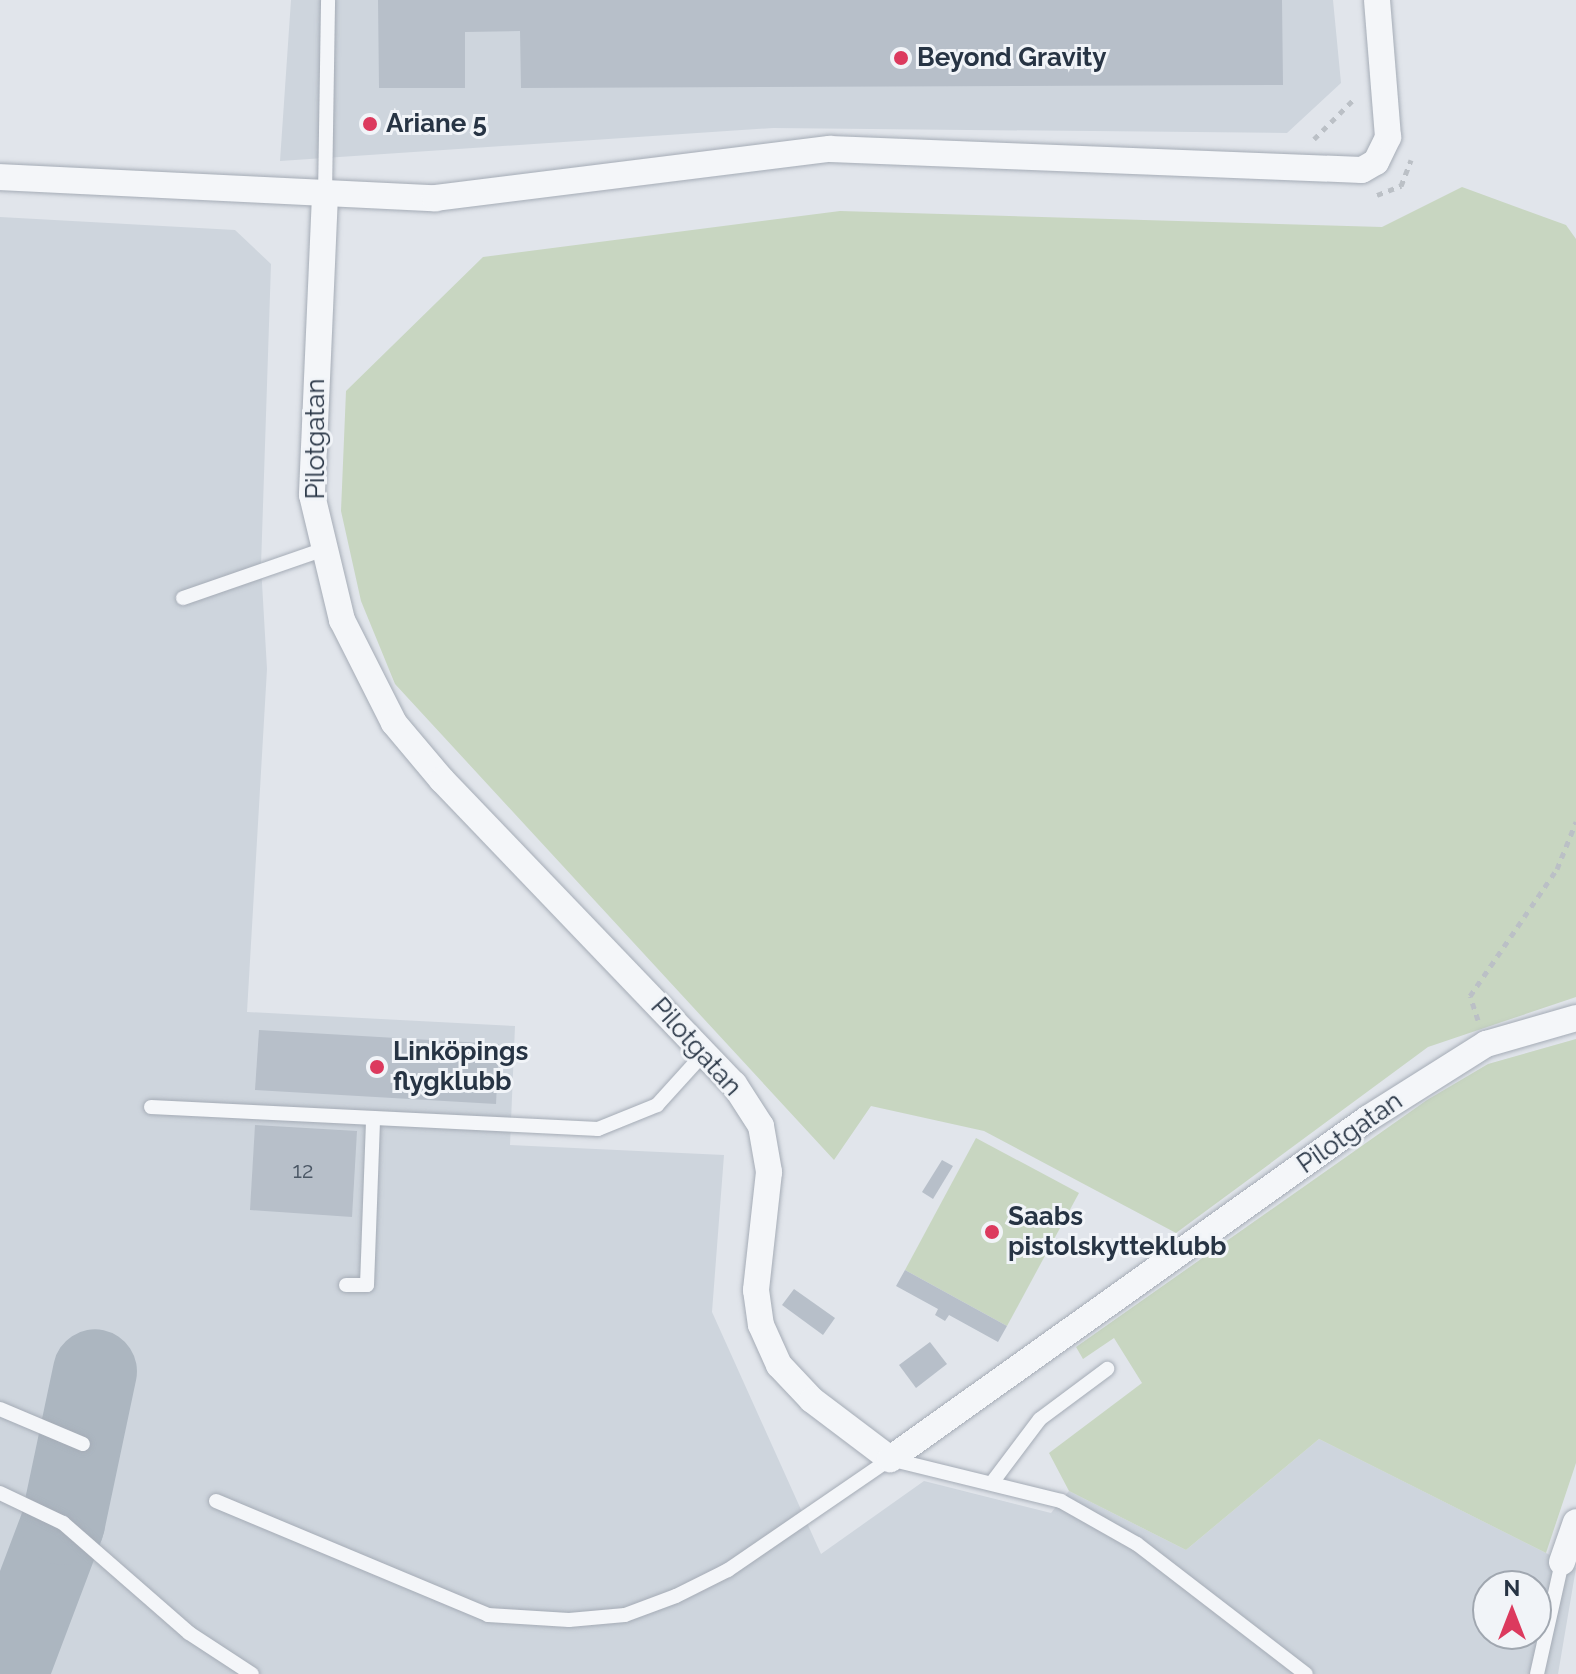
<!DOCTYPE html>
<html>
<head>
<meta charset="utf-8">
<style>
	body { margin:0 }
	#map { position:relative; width:1576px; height:1674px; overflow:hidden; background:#e1e5eb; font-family:Raleway,sans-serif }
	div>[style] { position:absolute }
	.built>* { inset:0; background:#ced5dd }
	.green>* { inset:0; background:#c8d6c1 }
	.taxiway>* { height:84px; margin:-42px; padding:0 42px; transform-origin:42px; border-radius:42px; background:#acb6c0 }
	.building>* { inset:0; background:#b7bfc9 }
	.path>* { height:5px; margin-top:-2.5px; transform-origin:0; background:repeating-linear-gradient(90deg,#bbc0c6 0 6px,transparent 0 12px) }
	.roads { filter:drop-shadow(0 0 2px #a5acb6) drop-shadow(0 0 2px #a5acb6) }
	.service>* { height:14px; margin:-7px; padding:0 7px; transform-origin:7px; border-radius:7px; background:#f4f6f9 }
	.minor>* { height:26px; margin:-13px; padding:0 13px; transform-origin:13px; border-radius:13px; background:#f4f6f9 }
	.dots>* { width:22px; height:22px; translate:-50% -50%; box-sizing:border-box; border:4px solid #f1f4f8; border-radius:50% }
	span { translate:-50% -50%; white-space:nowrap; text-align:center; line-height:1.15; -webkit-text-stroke:6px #f1f4f8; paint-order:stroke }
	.number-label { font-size:22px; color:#4b5765 }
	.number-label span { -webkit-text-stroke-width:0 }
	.poi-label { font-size:26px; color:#273444; font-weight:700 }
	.left { translate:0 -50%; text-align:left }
	.street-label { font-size:26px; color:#273444 }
	.north { position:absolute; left:1472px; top:1570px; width:80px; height:80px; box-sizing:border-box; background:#f1f4f8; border:2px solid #a0a7b0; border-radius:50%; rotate:0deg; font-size:22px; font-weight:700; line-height:32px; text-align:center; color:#273444 }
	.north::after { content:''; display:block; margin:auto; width:28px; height:36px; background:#dc3a5e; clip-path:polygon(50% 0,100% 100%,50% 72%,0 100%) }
</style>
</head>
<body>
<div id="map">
	<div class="built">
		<i style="clip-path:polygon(291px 0,1333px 0,1341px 83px,1287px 133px,773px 128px,280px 161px)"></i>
		<i style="clip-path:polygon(evenodd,0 217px,235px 230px,271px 264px,261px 566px,267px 669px,247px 1012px,515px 1026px,510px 1145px,724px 1155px,712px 1312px,821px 1554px,924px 1481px,1051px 1513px,1069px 1491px,1186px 1550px,1319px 1439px,1576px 1568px,1558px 1674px,0 1674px,0 217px,1488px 1586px,1536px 1586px,1536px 1634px,1488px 1634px,1488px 1586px)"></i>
	</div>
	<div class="green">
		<i style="clip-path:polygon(1462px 187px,1566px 225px,1576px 239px,1576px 997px,1428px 1047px,1176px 1233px,984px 1131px,871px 1106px,834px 1160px,395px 684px,361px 601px,341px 511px,346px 391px,483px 257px,840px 211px,1382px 227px)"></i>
		<i style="clip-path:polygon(1576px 1039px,1576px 1463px,1546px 1553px,1319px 1439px,1186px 1550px,1069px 1491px,1049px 1453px,1142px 1383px,1114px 1338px,1083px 1359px,1076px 1347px,1427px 1100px,1488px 1064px)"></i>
		<i style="clip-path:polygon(976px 1138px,1079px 1193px,1007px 1326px,905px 1270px)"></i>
	</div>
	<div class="taxiway">
		<i style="left:6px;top:1674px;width:161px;rotate:-69.3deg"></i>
		<i style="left:63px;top:1523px;width:155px;rotate:-78.1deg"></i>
	</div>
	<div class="building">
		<i style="clip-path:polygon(378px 0,1282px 0,1283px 85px,521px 88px,520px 31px,465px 32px,465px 88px,379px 88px)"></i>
		<i style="clip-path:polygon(259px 1030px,499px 1044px,496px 1104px,255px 1090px)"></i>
		<i style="clip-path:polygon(255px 1125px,357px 1131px,352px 1217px,250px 1210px)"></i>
		<i style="clip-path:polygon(942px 1160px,953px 1166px,933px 1199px,922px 1192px)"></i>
		<i style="clip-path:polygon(905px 1270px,1007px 1326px,998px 1342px,949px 1315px,945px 1321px,935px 1315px,938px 1309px,896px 1286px)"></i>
		<i style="clip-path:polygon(794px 1289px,835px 1318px,823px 1335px,782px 1305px)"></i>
		<i style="clip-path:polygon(930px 1342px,947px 1364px,916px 1388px,899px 1365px)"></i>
	</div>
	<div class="path">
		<i style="left:1314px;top:139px;width:58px;rotate:-45deg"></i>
		<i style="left:1377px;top:195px;width:26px;rotate:-21deg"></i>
		<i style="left:1401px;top:186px;width:28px;rotate:-69deg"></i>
		<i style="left:1478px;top:1020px;width:25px;rotate:-108deg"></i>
		<i style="left:1470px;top:996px;width:154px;rotate:-55.6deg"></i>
		<i style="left:1557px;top:869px;width:51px;rotate:-68deg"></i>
	</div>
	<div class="roads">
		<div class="service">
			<i style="left:325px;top:195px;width:195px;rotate:-89.1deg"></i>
			<i style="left:183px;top:598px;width:147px;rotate:-19.1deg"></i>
			<i style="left:151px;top:1107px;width:448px;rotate:2.8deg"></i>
			<i style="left:598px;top:1129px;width:64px;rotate:-22.1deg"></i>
			<i style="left:657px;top:1105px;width:72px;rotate:-47.8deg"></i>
			<i style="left:346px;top:1285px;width:21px"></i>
			<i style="left:367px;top:1285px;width:167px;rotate:-87.9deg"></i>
			<i style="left:0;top:1409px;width:90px;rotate:22.9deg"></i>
			<i style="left:994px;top:1480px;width:76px;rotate:-53deg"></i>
			<i style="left:1040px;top:1419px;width:84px;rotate:-36.7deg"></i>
			<i style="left:0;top:1493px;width:70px;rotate:25.5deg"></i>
			<i style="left:63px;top:1523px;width:167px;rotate:41.1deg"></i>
			<i style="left:189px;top:1633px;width:75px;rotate:33.1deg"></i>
			<i style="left:216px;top:1501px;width:295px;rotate:22.7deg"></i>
			<i style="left:488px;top:1615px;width:81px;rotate:3.5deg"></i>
			<i style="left:569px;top:1620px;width:56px;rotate:-5.1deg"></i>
			<i style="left:625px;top:1615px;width:54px;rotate:-20.4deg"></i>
			<i style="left:676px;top:1596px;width:58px;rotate:-26.6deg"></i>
			<i style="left:728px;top:1570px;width:196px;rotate:-34.4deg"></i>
			<i style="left:890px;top:1459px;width:176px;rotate:13.8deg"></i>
			<i style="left:1061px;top:1501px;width:87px;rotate:29.5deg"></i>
			<i style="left:1137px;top:1544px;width:213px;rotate:37.6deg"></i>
			<i style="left:1537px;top:1674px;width:115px;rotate:-77.4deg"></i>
		</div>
		<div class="minor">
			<i style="left:0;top:177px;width:436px;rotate:2.8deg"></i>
			<i style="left:435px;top:198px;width:398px;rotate:-7.1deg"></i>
			<i style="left:830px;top:149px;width:532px;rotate:2.26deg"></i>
			<i style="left:1362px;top:170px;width:16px;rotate:-30deg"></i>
			<i style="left:1376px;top:162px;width:28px;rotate:-64deg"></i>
			<i style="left:1388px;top:137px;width:137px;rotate:-94.6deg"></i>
			<i style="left:325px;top:195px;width:300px;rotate:92.5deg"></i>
			<i style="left:312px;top:495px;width:129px;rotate:76.5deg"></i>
			<i style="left:342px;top:620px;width:115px;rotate:63.2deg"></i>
			<i style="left:394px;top:723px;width:75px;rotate:49.9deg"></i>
			<i style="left:442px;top:780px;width:422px;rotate:46.2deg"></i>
			<i style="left:734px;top:1084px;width:50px;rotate:57.3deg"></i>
			<i style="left:761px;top:1126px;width:47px;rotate:80.1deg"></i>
			<i style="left:769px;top:1172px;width:119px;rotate:96.3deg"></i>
			<i style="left:756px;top:1290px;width:35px;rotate:82deg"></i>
			<i style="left:761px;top:1325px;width:44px;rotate:65.8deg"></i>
			<i style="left:779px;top:1365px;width:48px;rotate:46.7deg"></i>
			<i style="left:812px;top:1400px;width:98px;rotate:37.1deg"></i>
			<i style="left:890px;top:1459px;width:586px;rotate:-35.48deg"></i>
			<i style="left:1367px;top:1119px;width:141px;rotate:-32.2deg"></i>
			<i style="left:1486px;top:1044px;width:94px;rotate:-16.1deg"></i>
			<i style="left:1562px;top:1562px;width:42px;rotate:-70.7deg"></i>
		</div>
	</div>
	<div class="dots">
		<i style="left:901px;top:58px;background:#dc3a5e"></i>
		<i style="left:370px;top:124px;background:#dc3a5e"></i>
		<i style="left:377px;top:1067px;background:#dc3a5e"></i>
		<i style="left:992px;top:1232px;background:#dc3a5e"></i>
	</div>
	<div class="number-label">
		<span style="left:303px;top:1171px">12</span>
	</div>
	<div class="poi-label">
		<span class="left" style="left:917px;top:58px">Beyond Gravity</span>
		<span class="left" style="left:386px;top:124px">Ariane 5</span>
		<span class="left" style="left:393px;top:1067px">Linköpings<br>flygklubb</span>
		<span class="left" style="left:1008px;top:1232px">Saabs<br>pistolskytteklubb</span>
	</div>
	<div class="street-label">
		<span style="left:316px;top:439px;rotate:-90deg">Pilotgatan</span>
		<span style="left:696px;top:1047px;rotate:48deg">Pilotgatan</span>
		<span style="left:1350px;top:1133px;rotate:-35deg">Pilotgatan</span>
	</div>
	<div class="north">N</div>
</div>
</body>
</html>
